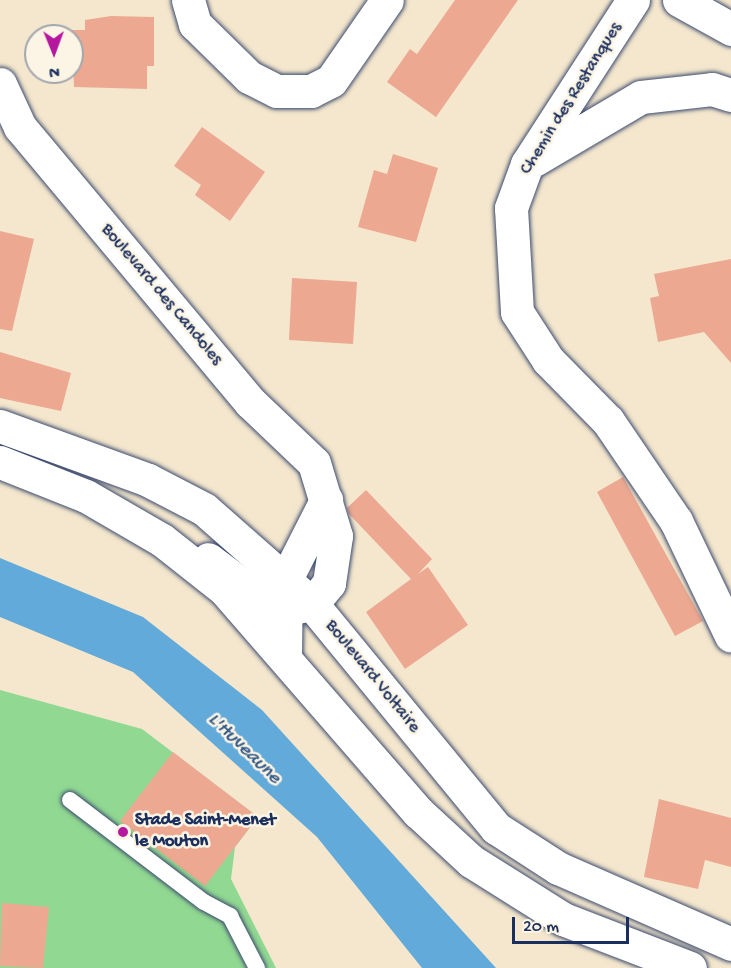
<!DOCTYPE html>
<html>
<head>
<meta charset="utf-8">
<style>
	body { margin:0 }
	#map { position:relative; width:731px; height:968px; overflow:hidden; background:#f4e7cd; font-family:"Gochi Hand",sans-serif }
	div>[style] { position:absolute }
	.green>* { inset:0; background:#91d892 }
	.water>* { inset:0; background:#62aad9 }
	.building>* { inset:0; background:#eca890 }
	.roads { filter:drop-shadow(0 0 2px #3c4b6f) drop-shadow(0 0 2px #3c4b6f) }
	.service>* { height:16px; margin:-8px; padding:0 8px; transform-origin:8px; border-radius:8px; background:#fff }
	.minor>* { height:33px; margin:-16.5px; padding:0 16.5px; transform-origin:16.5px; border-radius:16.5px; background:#fff }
	.secondary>* { height:33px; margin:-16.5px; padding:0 16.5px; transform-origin:16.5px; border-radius:16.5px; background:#fff }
	.dots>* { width:16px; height:16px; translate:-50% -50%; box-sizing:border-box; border:3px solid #fcf5e5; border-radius:50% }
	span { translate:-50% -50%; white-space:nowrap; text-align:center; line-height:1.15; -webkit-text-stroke:5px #fcf5e5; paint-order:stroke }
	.street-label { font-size:18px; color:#1b2f5e }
	.poi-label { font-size:18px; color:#1b2f5e; font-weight:700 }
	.left { translate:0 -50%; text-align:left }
	.water-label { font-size:20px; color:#345a89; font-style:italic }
	.north { position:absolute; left:24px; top:24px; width:60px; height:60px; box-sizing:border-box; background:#fcf5e5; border:2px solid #a2a6af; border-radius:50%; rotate:179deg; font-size:16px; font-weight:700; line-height:24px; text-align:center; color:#1b2f5e }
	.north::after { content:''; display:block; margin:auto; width:21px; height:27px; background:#b5179e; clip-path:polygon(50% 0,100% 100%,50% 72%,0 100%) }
	.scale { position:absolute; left:512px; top:917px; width:117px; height:27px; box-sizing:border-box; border:3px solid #1b2f5e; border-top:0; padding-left:8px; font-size:18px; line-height:21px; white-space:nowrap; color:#1b2f5e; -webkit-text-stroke:4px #fcf5e5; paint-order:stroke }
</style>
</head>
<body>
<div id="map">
	<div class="green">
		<i style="clip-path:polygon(0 690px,142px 729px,258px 817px,235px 847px,231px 879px,276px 968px,0 968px)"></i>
	</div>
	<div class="water">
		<i style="clip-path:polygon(0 558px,143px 617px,262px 710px,496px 968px,422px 968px,317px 837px,133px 672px,0 617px)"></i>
	</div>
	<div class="building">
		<i style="clip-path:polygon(455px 0,518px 0,436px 117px,387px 82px,410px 49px,417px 54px)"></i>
		<i style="clip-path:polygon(111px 16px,154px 17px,154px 66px,147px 66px,147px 89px,74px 87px,72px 30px,85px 30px,85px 20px)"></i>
		<i style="clip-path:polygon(202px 127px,265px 172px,230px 221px,195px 195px,201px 185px,174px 166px)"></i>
		<i style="clip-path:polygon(393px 154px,438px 168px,416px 242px,358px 227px,374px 170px,387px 174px)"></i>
		<i style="clip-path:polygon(0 231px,34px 239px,12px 331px,0 329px)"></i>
		<i style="clip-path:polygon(731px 259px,731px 363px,704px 332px,658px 342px,650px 298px,659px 296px,654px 274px)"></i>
		<i style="clip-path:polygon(292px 278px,357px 282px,353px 344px,289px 340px)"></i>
		<i style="clip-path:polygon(0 352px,71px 373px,61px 411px,0 398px)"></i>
		<i style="clip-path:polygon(623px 477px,703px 621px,675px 636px,597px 492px)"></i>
		<i style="clip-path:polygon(366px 490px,432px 559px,418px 574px,428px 567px,468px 625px,405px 669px,366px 612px,411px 579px,349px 514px,347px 508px)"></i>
		<i style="clip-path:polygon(173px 752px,258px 817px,205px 886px,120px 821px)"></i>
		<i style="clip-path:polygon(659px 799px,731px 818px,731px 867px,705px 860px,698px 889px,644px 877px)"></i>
		<i style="clip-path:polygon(2px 903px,49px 907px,43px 968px,0 966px)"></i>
	</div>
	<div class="roads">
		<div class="service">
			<i style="left:70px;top:800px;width:168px;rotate:37.3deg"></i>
			<i style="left:204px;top:902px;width:30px;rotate:28deg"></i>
			<i style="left:230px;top:916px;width:59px;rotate:62.6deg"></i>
		</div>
		<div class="minor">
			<i style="left:188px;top:0;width:25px;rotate:74deg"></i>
			<i style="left:195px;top:24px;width:76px;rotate:44.5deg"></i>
			<i style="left:249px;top:77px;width:31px;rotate:27deg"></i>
			<i style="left:277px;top:91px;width:34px"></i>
			<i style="left:311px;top:91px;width:22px;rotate:-27deg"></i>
			<i style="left:331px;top:81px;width:98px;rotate:-55.3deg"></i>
			<i style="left:633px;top:0;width:195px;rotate:122.9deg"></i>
			<i style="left:527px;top:164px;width:47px;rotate:110deg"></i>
			<i style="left:511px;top:208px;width:104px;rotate:86.7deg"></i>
			<i style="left:517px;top:312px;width:57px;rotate:57.1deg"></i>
			<i style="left:548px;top:360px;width:86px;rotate:45.5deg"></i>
			<i style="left:608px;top:421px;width:121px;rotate:55.8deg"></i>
			<i style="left:676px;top:521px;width:127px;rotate:64.4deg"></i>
			<i style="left:679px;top:0;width:60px;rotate:29.1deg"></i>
			<i style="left:0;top:84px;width:47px;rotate:65.1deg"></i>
			<i style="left:20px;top:127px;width:359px;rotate:50.1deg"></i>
			<i style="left:250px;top:402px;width:88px;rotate:43.6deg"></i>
			<i style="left:314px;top:463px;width:76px;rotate:73.2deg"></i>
			<i style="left:336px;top:536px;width:48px;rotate:98.5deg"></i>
			<i style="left:329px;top:583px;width:27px;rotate:129deg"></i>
			<i style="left:312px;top:604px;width:26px;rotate:169deg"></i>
			<i style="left:286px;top:609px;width:20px;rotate:-165deg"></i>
			<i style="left:267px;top:604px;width:74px;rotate:-142.7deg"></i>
			<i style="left:534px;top:160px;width:124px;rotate:-30.5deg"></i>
			<i style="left:641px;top:97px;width:71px;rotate:-6.4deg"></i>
			<i style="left:712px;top:89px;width:20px;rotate:18deg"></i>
			<i style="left:286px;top:579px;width:89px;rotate:-63.1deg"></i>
		</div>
		<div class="secondary">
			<i style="left:0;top:426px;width:158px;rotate:20deg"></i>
			<i style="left:148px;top:480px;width:63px;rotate:27.4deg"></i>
			<i style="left:204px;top:509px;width:144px;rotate:41.3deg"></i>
			<i style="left:312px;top:604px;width:290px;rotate:50.6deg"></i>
			<i style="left:496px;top:828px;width:74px;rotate:32.8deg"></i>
			<i style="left:558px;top:868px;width:189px;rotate:23.7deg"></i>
			<i style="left:0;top:462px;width:92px;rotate:21.6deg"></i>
			<i style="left:86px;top:496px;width:88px;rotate:30.1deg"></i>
			<i style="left:162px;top:540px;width:79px;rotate:38.3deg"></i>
			<i style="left:224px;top:589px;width:296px;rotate:49deg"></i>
			<i style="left:418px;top:812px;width:72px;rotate:42.8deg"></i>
			<i style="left:471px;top:861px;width:109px;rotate:32.2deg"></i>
			<i style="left:563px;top:919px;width:136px;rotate:21.1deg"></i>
			<i style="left:285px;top:657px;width:78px;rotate:-89.3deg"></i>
		</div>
	</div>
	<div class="dots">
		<i style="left:123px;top:832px;background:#b5179e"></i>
	</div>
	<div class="street-label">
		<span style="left:572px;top:99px;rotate:-58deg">Chemin des Restanques</span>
		<span style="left:161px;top:295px;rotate:50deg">Boulevard des Candoles</span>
		<span style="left:372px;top:677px;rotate:51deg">Boulevard Voltaire</span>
	</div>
	<div class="poi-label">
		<span class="left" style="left:135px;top:832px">Stade Saint-Menet<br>le Mouton</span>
	</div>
	<div class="water-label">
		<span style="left:244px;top:749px;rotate:44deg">L'Huveaune</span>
	</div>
	<div class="north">N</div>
	<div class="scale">20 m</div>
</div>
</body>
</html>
